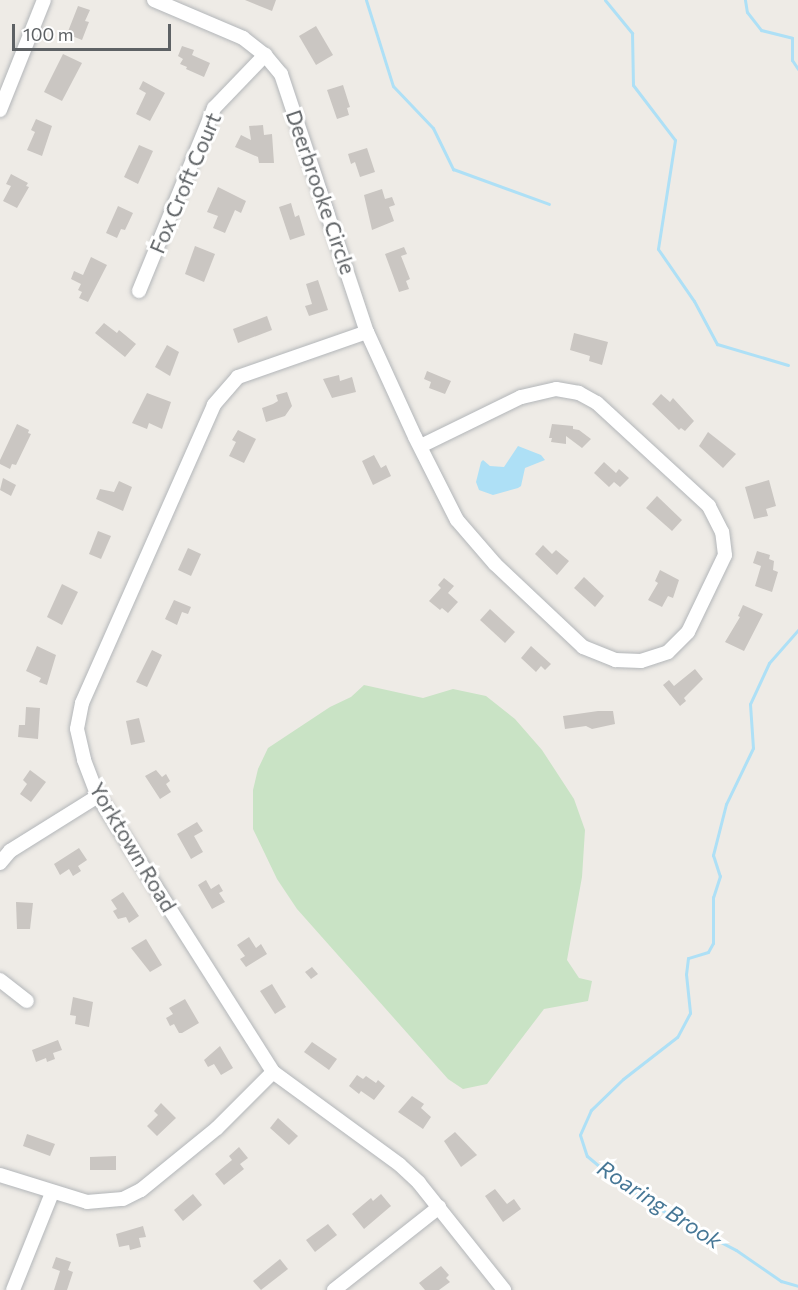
<!DOCTYPE html>
<html>
<head>
<meta charset="utf-8">
<style>
	body { margin:0 }
	#map { position:relative; width:798px; height:1290px; overflow:hidden; background:#eeebe6; font-family:Commissioner,sans-serif }
	div>[style] { position:absolute }
	.green>* { inset:0; background:#c9e3c5 }
	.water>* { inset:0; background:#aee0f6 }
	.stream>* { height:3px; margin:-1.5px; padding:0 1.5px; transform-origin:1.5px; border-radius:1.5px; background:#aee0f6 }
	.building>* { inset:0; background:#cac6c2 }
	.roads { filter:drop-shadow(0 0 2px #b3b6b9) drop-shadow(0 0 2px #b3b6b9) }
	.minor>* { height:14px; margin:-7px; padding:0 7px; transform-origin:7px; border-radius:7px; background:#fff }
	span { translate:-50% -50%; white-space:nowrap; text-align:center; line-height:1.15; -webkit-text-stroke:6px #fff; paint-order:stroke }
	.street-label { font-size:21px; color:#5d6164 }
	.water-label { font-size:22px; color:#467796; font-style:italic }
	.scale { position:absolute; left:12px; top:24px; width:159px; height:27px; box-sizing:border-box; border:3px solid #5d6164; border-top:0; padding-left:8px; font-size:18px; line-height:21px; white-space:nowrap; color:#5d6164; -webkit-text-stroke:4px #fff; paint-order:stroke }
</style>
</head>
<body>
<div id="map">
	<div class="green">
		<i style="clip-path:polygon(364px 685px,423px 698px,453px 689px,486px 696px,515px 719px,542px 750px,574px 799px,585px 830px,582px 877px,567px 960px,579px 978px,592px 981px,588px 1001px,544px 1009px,487px 1084px,463px 1089px,448px 1079px,297px 909px,277px 879px,253px 829px,253px 790px,258px 769px,268px 748px,330px 707px,351px 697px)"></i>
	</div>
	<div class="water">
		<i style="clip-path:polygon(518px 446px,541px 455px,545px 460px,525px 468px,521px 486px,518px 488px,493px 495px,479px 490px,476px 482px,481px 462px,483px 460px,490px 466px,504px 467px)"></i>
	</div>
	<div class="stream">
		<i style="left:366px;top:0;width:90px;rotate:72.6deg"></i>
		<i style="left:393px;top:86px;width:58px;rotate:46.4deg"></i>
		<i style="left:433px;top:128px;width:46px;rotate:64deg"></i>
		<i style="left:453px;top:169px;width:102px;rotate:20deg"></i>
		<i style="left:605px;top:0;width:43px;rotate:50.7deg"></i>
		<i style="left:632px;top:33px;width:52px;rotate:88.9deg"></i>
		<i style="left:633px;top:85px;width:69px;rotate:52.6deg"></i>
		<i style="left:675px;top:140px;width:110px;rotate:98.9deg"></i>
		<i style="left:658px;top:249px;width:63px;rotate:55.3deg"></i>
		<i style="left:694px;top:301px;width:49px;rotate:61.9deg"></i>
		<i style="left:717px;top:344px;width:74px;rotate:16.5deg"></i>
		<i style="left:745px;top:0;width:12px;rotate:81deg"></i>
		<i style="left:747px;top:12px;width:23px;rotate:52deg"></i>
		<i style="left:761px;top:30px;width:32px;rotate:14deg"></i>
		<i style="left:792px;top:38px;width:22px;rotate:90deg"></i>
		<i style="left:792px;top:60px;width:11px;rotate:56deg"></i>
		<i style="left:798px;top:630px;width:44px;rotate:131.3deg"></i>
		<i style="left:769px;top:663px;width:45px;rotate:114.9deg"></i>
		<i style="left:750px;top:704px;width:44px;rotate:86.1deg"></i>
		<i style="left:753px;top:748px;width:62px;rotate:115.7deg"></i>
		<i style="left:726px;top:804px;width:53px;rotate:104.3deg"></i>
		<i style="left:713px;top:855px;width:22px;rotate:72deg"></i>
		<i style="left:720px;top:876px;width:22px;rotate:108deg"></i>
		<i style="left:713px;top:897px;width:46px;rotate:90deg"></i>
		<i style="left:713px;top:943px;width:10px;rotate:119deg"></i>
		<i style="left:708px;top:952px;width:21px;rotate:163deg"></i>
		<i style="left:688px;top:958px;width:16px;rotate:97deg"></i>
		<i style="left:686px;top:974px;width:39px;rotate:84deg"></i>
		<i style="left:690px;top:1013px;width:27px;rotate:118deg"></i>
		<i style="left:677px;top:1037px;width:68px;rotate:142.1deg"></i>
		<i style="left:623px;top:1079px;width:45px;rotate:135.9deg"></i>
		<i style="left:591px;top:1110px;width:27px;rotate:114deg"></i>
		<i style="left:580px;top:1135px;width:22px;rotate:72deg"></i>
		<i style="left:587px;top:1156px;width:40px;rotate:40deg"></i>
		<i style="left:618px;top:1182px;width:63px;rotate:32.7deg"></i>
		<i style="left:671px;top:1216px;width:73px;rotate:27.6deg"></i>
		<i style="left:736px;top:1250px;width:55px;rotate:34.6deg"></i>
		<i style="left:781px;top:1281px;width:18px;rotate:16deg"></i>
	</div>
	<div class="building">
		<i style="clip-path:polygon(245px 0,276px 0,272px 11px)"></i>
		<i style="clip-path:polygon(78px 6px,90px 10px,85px 21px,89px 22px,82px 40px,67px 34px)"></i>
		<i style="clip-path:polygon(316px 26px,333px 55px,316px 65px,299px 36px)"></i>
		<i style="clip-path:polygon(182px 46px,194px 50px,192px 55px,210px 63px,204px 77px,186px 69px,187px 67px,180px 64px,183px 59px,178px 56px)"></i>
		<i style="clip-path:polygon(63px 54px,82px 63px,62px 101px,44px 92px)"></i>
		<i style="clip-path:polygon(143px 81px,165px 93px,150px 121px,136px 114px,146px 93px,139px 89px)"></i>
		<i style="clip-path:polygon(343px 85px,350px 107px,347px 108px,349px 115px,337px 119px,327px 90px)"></i>
		<i style="clip-path:polygon(36px 119px,52px 126px,42px 156px,27px 150px,35px 132px,31px 130px)"></i>
		<i style="clip-path:polygon(263px 125px,264px 135px,272px 134px,274px 163px,259px 163px,258px 157px,235px 147px,241px 135px,251px 140px,249px 126px)"></i>
		<i style="clip-path:polygon(139px 145px,153px 151px,138px 184px,124px 177px)"></i>
		<i style="clip-path:polygon(367px 148px,375px 172px,360px 177px,355px 162px,351px 164px,348px 154px)"></i>
		<i style="clip-path:polygon(11px 174px,28px 183px,26px 186px,29px 187px,17px 208px,3px 201px,11px 186px,6px 184px)"></i>
		<i style="clip-path:polygon(218px 187px,246px 201px,241px 213px,235px 210px,225px 233px,213px 228px,218px 216px,207px 212px)"></i>
		<i style="clip-path:polygon(382px 189px,385px 199px,392px 197px,395px 205px,389px 207px,394px 221px,372px 230px,364px 195px)"></i>
		<i style="clip-path:polygon(291px 203px,295px 217px,299px 215px,305px 235px,290px 240px,279px 207px)"></i>
		<i style="clip-path:polygon(118px 206px,133px 213px,125px 230px,121px 229px,117px 238px,106px 233px)"></i>
		<i style="clip-path:polygon(195px 246px,215px 254px,204px 282px,185px 274px)"></i>
		<i style="clip-path:polygon(404px 247px,407px 254px,401px 256px,410px 279px,406px 281px,409px 289px,399px 292px,385px 254px)"></i>
		<i style="clip-path:polygon(91px 257px,107px 265px,88px 302px,79px 298px,82px 292px,78px 290px,81px 284px,71px 279px,74px 271px,83px 275px)"></i>
		<i style="clip-path:polygon(318px 280px,328px 310px,309px 316px,305px 306px,312px 304px,306px 284px)"></i>
		<i style="clip-path:polygon(267px 316px,272px 330px,238px 343px,233px 329px)"></i>
		<i style="clip-path:polygon(104px 323px,117px 333px,119px 330px,136px 344px,125px 357px,95px 333px)"></i>
		<i style="clip-path:polygon(574px 333px,608px 342px,602px 365px,589px 361px,590px 356px,570px 350px)"></i>
		<i style="clip-path:polygon(167px 345px,179px 352px,170px 376px,155px 367px)"></i>
		<i style="clip-path:polygon(427px 371px,451px 381px,445px 394px,429px 388px,431px 382px,424px 379px)"></i>
		<i style="clip-path:polygon(339px 375px,340px 381px,352px 377px,356px 392px,332px 398px,323px 379px)"></i>
		<i style="clip-path:polygon(287px 392px,292px 406px,285px 416px,266px 422px,262px 408px,273px 404px,278px 401px,276px 395px)"></i>
		<i style="clip-path:polygon(147px 393px,171px 402px,162px 429px,149px 423px,147px 429px,132px 423px)"></i>
		<i style="clip-path:polygon(661px 394px,670px 402px,673px 398px,694px 421px,685px 431px,681px 428px,679px 430px,652px 404px)"></i>
		<i style="clip-path:polygon(17px 424px,29px 430px,28px 433px,31px 434px,16px 465px,12px 464px,10px 469px,0 464px,0 460px)"></i>
		<i style="clip-path:polygon(552px 424px,573px 426px,573px 429px,579px 430px,591px 439px,582px 448px,566px 436px,566px 444px,551px 442px,552px 438px,549px 438px)"></i>
		<i style="clip-path:polygon(238px 430px,256px 439px,244px 463px,229px 456px,236px 442px,232px 440px)"></i>
		<i style="clip-path:polygon(708px 432px,736px 454px,723px 468px,699px 446px)"></i>
		<i style="clip-path:polygon(374px 455px,381px 468px,386px 465px,391px 476px,373px 485px,362px 461px)"></i>
		<i style="clip-path:polygon(604px 462px,616px 473px,619px 469px,629px 478px,620px 487px,614px 482px,609px 487px,594px 473px)"></i>
		<i style="clip-path:polygon(3px 478px,16px 485px,11px 496px,0 490px)"></i>
		<i style="clip-path:polygon(769px 480px,776px 506px,766px 509px,768px 516px,754px 519px,745px 487px)"></i>
		<i style="clip-path:polygon(119px 481px,132px 487px,123px 511px,96px 499px,100px 489px,114px 492px)"></i>
		<i style="clip-path:polygon(657px 496px,682px 520px,672px 531px,646px 508px)"></i>
		<i style="clip-path:polygon(98px 531px,111px 536px,101px 559px,89px 554px)"></i>
		<i style="clip-path:polygon(543px 545px,552px 554px,556px 550px,569px 561px,557px 575px,535px 554px)"></i>
		<i style="clip-path:polygon(188px 548px,201px 554px,191px 576px,178px 570px)"></i>
		<i style="clip-path:polygon(757px 551px,770px 555px,769px 559px,774px 561px,773px 570px,778px 572px,772px 592px,755px 586px,761px 566px,753px 563px)"></i>
		<i style="clip-path:polygon(660px 570px,679px 580px,673px 598px,668px 596px,662px 607px,648px 600px,658px 583px,655px 581px)"></i>
		<i style="clip-path:polygon(584px 577px,604px 596px,595px 607px,574px 588px)"></i>
		<i style="clip-path:polygon(444px 578px,454px 586px,448px 593px,458px 602px,448px 613px,442px 608px,440px 610px,429px 601px,441px 588px,438px 585px)"></i>
		<i style="clip-path:polygon(62px 584px,78px 592px,62px 625px,47px 617px)"></i>
		<i style="clip-path:polygon(174px 600px,191px 607px,188px 614px,182px 612px,177px 625px,165px 619px)"></i>
		<i style="clip-path:polygon(743px 605px,763px 614px,744px 651px,725px 642px,740px 617px,738px 616px)"></i>
		<i style="clip-path:polygon(490px 609px,515px 632px,505px 643px,480px 620px)"></i>
		<i style="clip-path:polygon(37px 646px,56px 655px,47px 685px,39px 682px,41px 678px,26px 671px)"></i>
		<i style="clip-path:polygon(531px 646px,551px 664px,545px 670px,541px 666px,536px 672px,521px 658px)"></i>
		<i style="clip-path:polygon(152px 650px,162px 655px,147px 687px,136px 682px)"></i>
		<i style="clip-path:polygon(695px 669px,703px 679px,684px 698px,686px 701px,680px 706px,663px 685px,669px 680px,674px 686px)"></i>
		<i style="clip-path:polygon(26px 707px,40px 708px,38px 739px,18px 737px,19px 725px,25px 725px)"></i>
		<i style="clip-path:polygon(598px 711px,613px 711px,615px 724px,592px 729px,586px 726px,565px 729px,563px 716px)"></i>
		<i style="clip-path:polygon(139px 718px,145px 742px,131px 745px,126px 721px)"></i>
		<i style="clip-path:polygon(30px 770px,46px 782px,31px 802px,20px 794px,27px 784px,23px 780px)"></i>
		<i style="clip-path:polygon(156px 770px,162px 777px,166px 774px,170px 781px,166px 784px,171px 792px,160px 799px,145px 776px)"></i>
		<i style="clip-path:polygon(197px 822px,203px 831px,194px 836px,203px 852px,191px 859px,177px 834px)"></i>
		<i style="clip-path:polygon(79px 848px,87px 860px,78px 866px,81px 871px,73px 876px,69px 869px,60px 875px,54px 864px)"></i>
		<i style="clip-path:polygon(206px 880px,211px 889px,219px 884px,223px 891px,219px 893px,225px 902px,212px 909px,198px 885px)"></i>
		<i style="clip-path:polygon(123px 892px,139px 916px,129px 923px,126px 917px,118px 919px,113px 911px,117px 909px,111px 900px)"></i>
		<i style="clip-path:polygon(16px 902px,33px 903px,30px 929px,17px 929px)"></i>
		<i style="clip-path:polygon(249px 937px,256px 948px,261px 944px,267px 954px,246px 967px,240px 959px,245px 956px,237px 945px)"></i>
		<i style="clip-path:polygon(146px 939px,162px 965px,150px 972px,131px 948px)"></i>
		<i style="clip-path:polygon(312px 967px,318px 974px,311px 979px,305px 972px)"></i>
		<i style="clip-path:polygon(272px 984px,286px 1007px,275px 1014px,260px 991px)"></i>
		<i style="clip-path:polygon(73px 997px,93px 1002px,89px 1027px,75px 1024px,76px 1016px,70px 1015px)"></i>
		<i style="clip-path:polygon(185px 999px,199px 1023px,182px 1033px,179px 1033px,174px 1024px,170px 1026px,166px 1018px,173px 1014px,169px 1008px)"></i>
		<i style="clip-path:polygon(58px 1040px,62px 1050px,53px 1053px,55px 1059px,47px 1062px,46px 1058px,36px 1062px,32px 1050px)"></i>
		<i style="clip-path:polygon(312px 1042px,337px 1059px,329px 1070px,304px 1052px)"></i>
		<i style="clip-path:polygon(220px 1046px,233px 1068px,221px 1075px,214px 1064px,208px 1067px,204px 1060px)"></i>
		<i style="clip-path:polygon(357px 1075px,363px 1079px,366px 1076px,376px 1083px,378px 1080px,385px 1086px,374px 1100px,361px 1091px,359px 1094px,349px 1086px)"></i>
		<i style="clip-path:polygon(412px 1096px,424px 1104px,421px 1108px,431px 1117px,423px 1129px,398px 1112px)"></i>
		<i style="clip-path:polygon(161px 1103px,176px 1118px,157px 1136px,147px 1126px,158px 1115px,154px 1111px)"></i>
		<i style="clip-path:polygon(278px 1118px,298px 1136px,289px 1145px,270px 1128px)"></i>
		<i style="clip-path:polygon(455px 1132px,477px 1155px,461px 1167px,444px 1141px)"></i>
		<i style="clip-path:polygon(27px 1134px,55px 1144px,50px 1156px,23px 1146px)"></i>
		<i style="clip-path:polygon(239px 1147px,248px 1158px,240px 1164px,244px 1169px,224px 1185px,215px 1174px,232px 1160px,229px 1156px)"></i>
		<i style="clip-path:polygon(116px 1156px,116px 1170px,90px 1170px,90px 1157px)"></i>
		<i style="clip-path:polygon(495px 1189px,507px 1204px,514px 1199px,521px 1209px,503px 1222px,485px 1196px)"></i>
		<i style="clip-path:polygon(193px 1194px,202px 1205px,183px 1221px,174px 1210px)"></i>
		<i style="clip-path:polygon(381px 1194px,391px 1206px,364px 1229px,352px 1214px,371px 1198px,373px 1201px)"></i>
		<i style="clip-path:polygon(328px 1224px,337px 1235px,315px 1252px,306px 1240px)"></i>
		<i style="clip-path:polygon(143px 1226px,146px 1237px,139px 1238px,141px 1247px,130px 1250px,129px 1245px,119px 1247px,116px 1234px)"></i>
		<i style="clip-path:polygon(56px 1257px,71px 1262px,68px 1270px,73px 1272px,67px 1290px,54px 1290px,60px 1271px,52px 1268px)"></i>
		<i style="clip-path:polygon(280px 1259px,288px 1269px,261px 1290px,253px 1281px)"></i>
		<i style="clip-path:polygon(441px 1266px,449px 1275px,446px 1278px,450px 1282px,439px 1290px,425px 1290px,419px 1283px)"></i>
	</div>
	<div class="roads">
		<div class="minor">
			<i style="left:154px;top:0;width:97px;rotate:23.1deg"></i>
			<i style="left:243px;top:38px;width:28px;rotate:38deg"></i>
			<i style="left:265px;top:55px;width:25px;rotate:50deg"></i>
			<i style="left:281px;top:74px;width:272px;rotate:71.6deg"></i>
			<i style="left:367px;top:332px;width:115px;rotate:65.4deg"></i>
			<i style="left:415px;top:437px;width:93px;rotate:63.2deg"></i>
			<i style="left:457px;top:520px;width:58px;rotate:49.2deg"></i>
			<i style="left:495px;top:564px;width:121px;rotate:43.3deg"></i>
			<i style="left:583px;top:647px;width:35px;rotate:22deg"></i>
			<i style="left:615px;top:660px;width:26px;rotate:2deg"></i>
			<i style="left:641px;top:661px;width:28px;rotate:-18deg"></i>
			<i style="left:668px;top:652px;width:28px;rotate:-45deg"></i>
			<i style="left:688px;top:632px;width:85px;rotate:-64.3deg"></i>
			<i style="left:725px;top:555px;width:23px;rotate:-97deg"></i>
			<i style="left:722px;top:532px;width:29px;rotate:-117deg"></i>
			<i style="left:709px;top:506px;width:152px;rotate:-137.4deg"></i>
			<i style="left:597px;top:403px;width:21px;rotate:-151deg"></i>
			<i style="left:579px;top:393px;width:23px;rotate:-170deg"></i>
			<i style="left:556px;top:389px;width:36px;rotate:167deg"></i>
			<i style="left:521px;top:397px;width:111px;rotate:153.9deg"></i>
			<i style="left:0;top:110px;width:118px;rotate:-68.2deg"></i>
			<i style="left:139px;top:291px;width:198px;rotate:-67.7deg"></i>
			<i style="left:214px;top:108px;width:74px;rotate:-46.1deg"></i>
			<i style="left:367px;top:332px;width:137px;rotate:160.8deg"></i>
			<i style="left:238px;top:377px;width:37px;rotate:131deg"></i>
			<i style="left:214px;top:405px;width:326px;rotate:113.9deg"></i>
			<i style="left:82px;top:703px;width:26px;rotate:101deg"></i>
			<i style="left:77px;top:729px;width:32px;rotate:77deg"></i>
			<i style="left:84px;top:760px;width:39px;rotate:69deg"></i>
			<i style="left:98px;top:796px;width:327px;rotate:57.6deg"></i>
			<i style="left:273px;top:1072px;width:157px;rotate:36.2deg"></i>
			<i style="left:400px;top:1165px;width:26px;rotate:43deg"></i>
			<i style="left:419px;top:1183px;width:137px;rotate:51.5deg"></i>
			<i style="left:0;top:863px;width:16px;rotate:-50deg"></i>
			<i style="left:10px;top:851px;width:104px;rotate:-32deg"></i>
			<i style="left:0;top:980px;width:34px;rotate:38deg"></i>
			<i style="left:0;top:1175px;width:91px;rotate:17.2deg"></i>
			<i style="left:87px;top:1202px;width:36px;rotate:-5deg"></i>
			<i style="left:123px;top:1199px;width:20px;rotate:-27deg"></i>
			<i style="left:141px;top:1190px;width:98px;rotate:-39.2deg"></i>
			<i style="left:217px;top:1128px;width:79px;rotate:-45deg"></i>
			<i style="left:13px;top:1290px;width:105px;rotate:-68.1deg"></i>
			<i style="left:334px;top:1290px;width:134px;rotate:-38.3deg"></i>
		</div>
	</div>
	<div class="street-label">
		<span style="left:185px;top:183px;rotate:-67deg">Fox Croft Court</span>
		<span style="left:321px;top:192px;rotate:71deg">Deerbrooke Circle</span>
		<span style="left:133px;top:847px;rotate:59deg">Yorktown Road</span>
	</div>
	<div class="water-label">
		<span style="left:660px;top:1204px;rotate:33deg">Roaring Brook</span>
	</div>
	<div class="scale">100 m</div>
</div>
</body>
</html>
